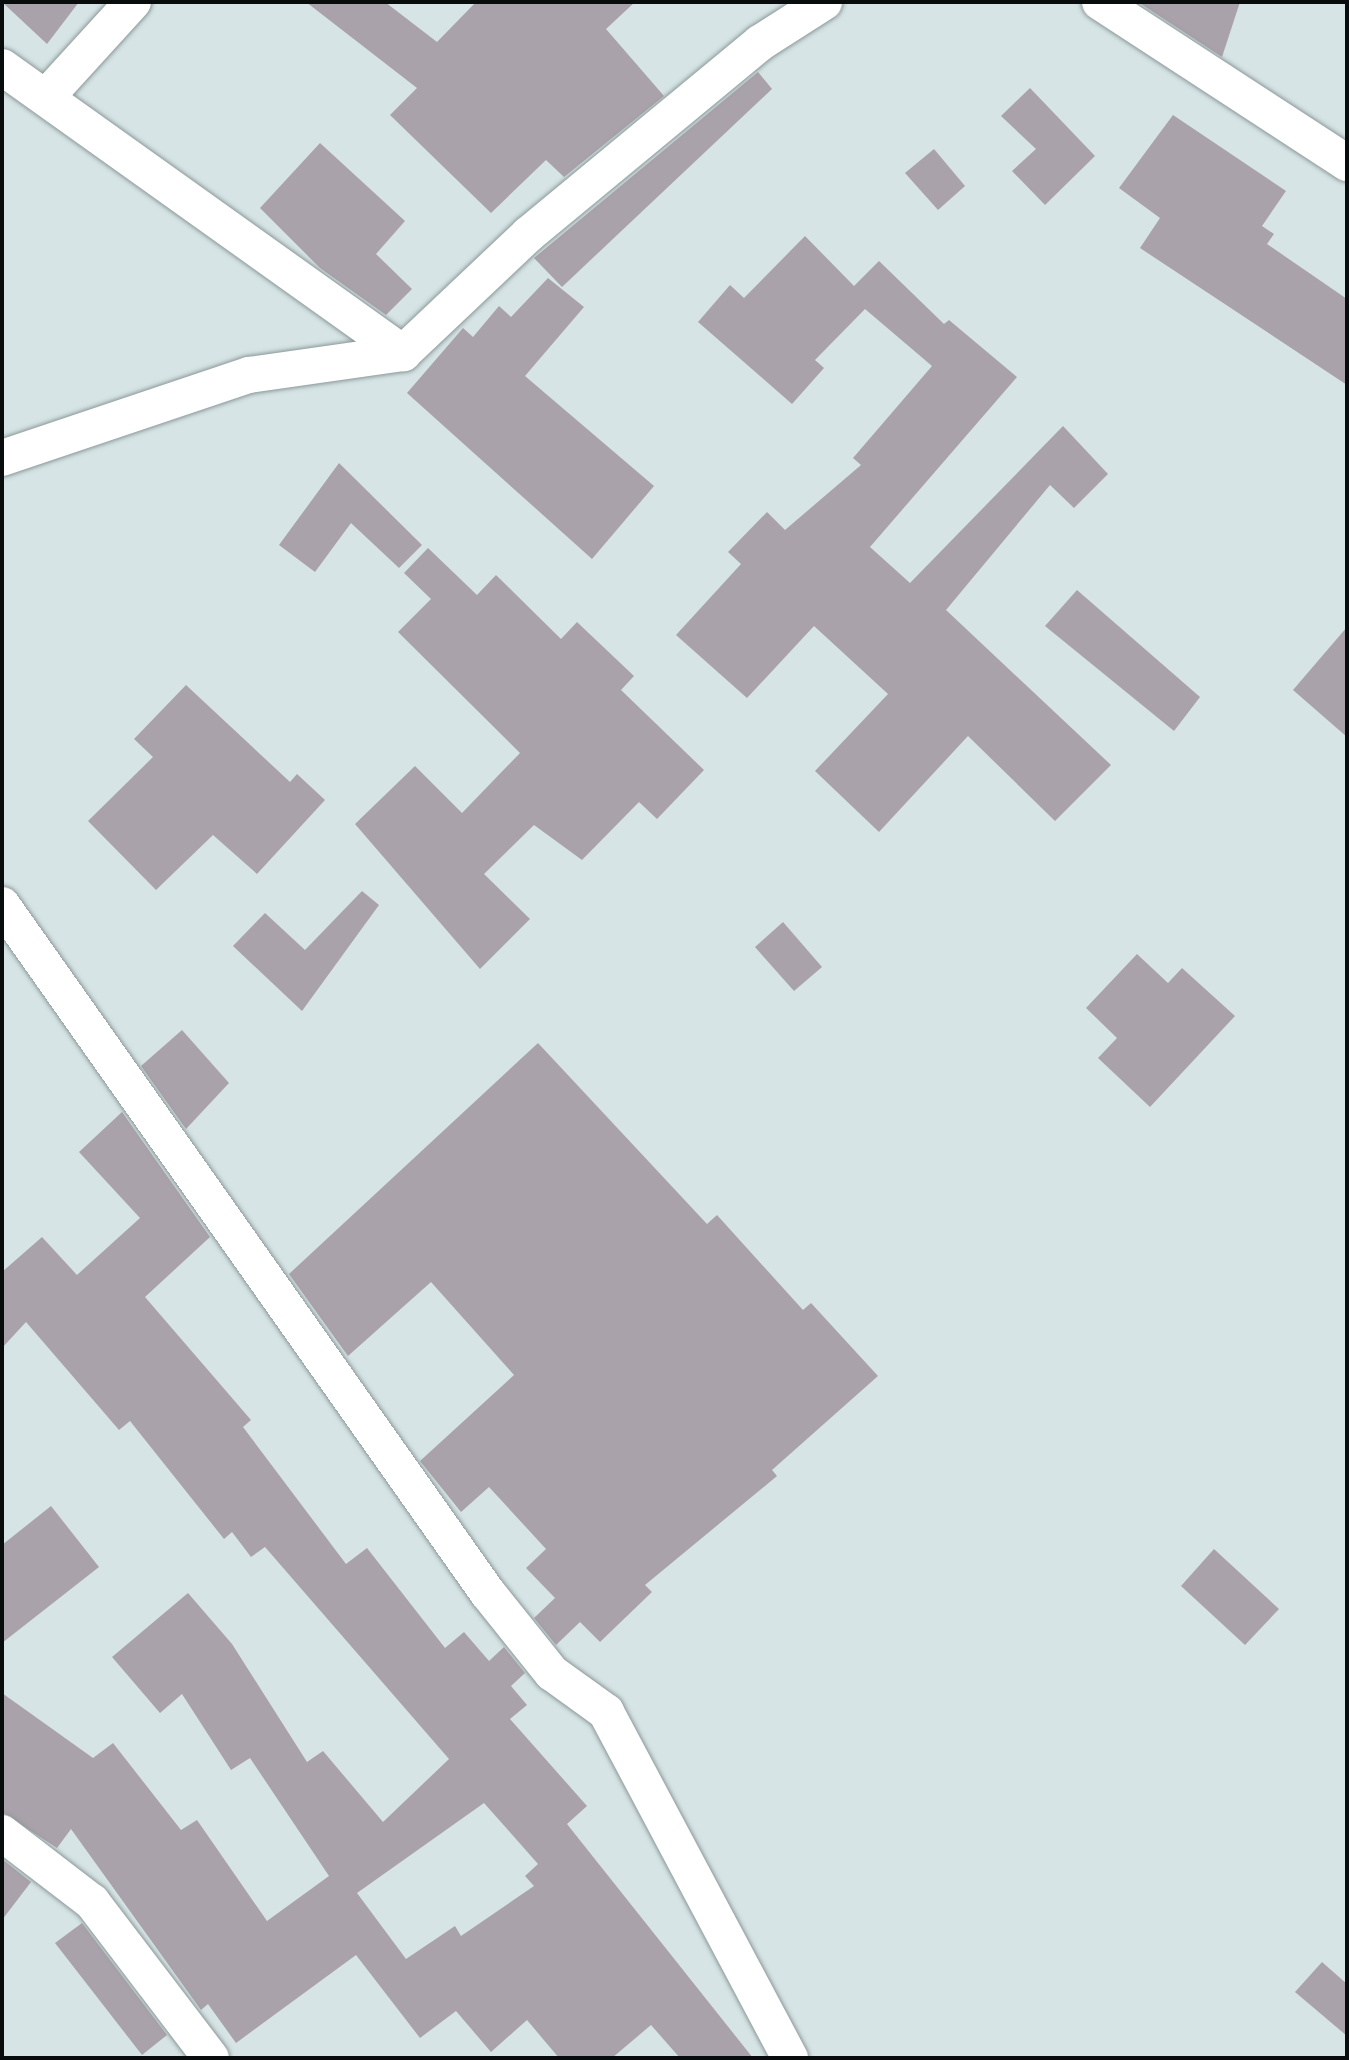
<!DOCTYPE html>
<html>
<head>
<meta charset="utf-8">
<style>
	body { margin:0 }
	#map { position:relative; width:1349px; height:2060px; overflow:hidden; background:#d6e4e5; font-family:"Public Sans",sans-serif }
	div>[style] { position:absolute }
	.building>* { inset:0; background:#aaa2aa }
	.roads { filter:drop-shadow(0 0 2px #8c9899) drop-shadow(0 0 2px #8c9899) }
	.minor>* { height:36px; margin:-18px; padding:0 18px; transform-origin:18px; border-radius:18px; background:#fff }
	span { translate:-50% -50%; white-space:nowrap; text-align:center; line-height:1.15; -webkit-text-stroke:6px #d6e4e5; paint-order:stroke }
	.frame { position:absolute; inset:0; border:4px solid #080c0d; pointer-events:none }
</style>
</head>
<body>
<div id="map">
	<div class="building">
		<i style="clip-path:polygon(2px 2px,79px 2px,47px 44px)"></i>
		<i style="clip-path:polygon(306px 2px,385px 2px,437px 42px,476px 2px,635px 2px,606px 29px,664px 96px,564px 177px,546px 160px,491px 213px,390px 115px,417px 88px)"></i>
		<i style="clip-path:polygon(1138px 2px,1240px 2px,1222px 57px)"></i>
		<i style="clip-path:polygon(758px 72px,772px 89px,562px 287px,534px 258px)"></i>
		<i style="clip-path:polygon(1030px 88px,1095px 156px,1045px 205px,1012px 171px,1036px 149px,1001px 116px)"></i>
		<i style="clip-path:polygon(1173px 115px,1286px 191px,1262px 226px,1274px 234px,1267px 244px,1347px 299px,1347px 385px,1140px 248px,1160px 218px,1119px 188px)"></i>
		<i style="clip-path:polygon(320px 143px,405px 221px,376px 254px,412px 289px,386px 315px,320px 268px,260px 208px)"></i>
		<i style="clip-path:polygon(934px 149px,965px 186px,938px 210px,905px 173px)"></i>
		<i style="clip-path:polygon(805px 236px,854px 286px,879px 261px,944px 324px,949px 320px,1017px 377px,870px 547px,910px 583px,1063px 426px,1108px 474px,1074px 508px,1050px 485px,946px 610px,1111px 765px,1055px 821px,968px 736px,879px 832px,815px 771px,888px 694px,814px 626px,747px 698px,676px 635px,741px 564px,728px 552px,767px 512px,785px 530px,861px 465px,853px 458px,932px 366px,865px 309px,815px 360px,824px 368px,792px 404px,698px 322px,730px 285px,744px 298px)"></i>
		<i style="clip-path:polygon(548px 278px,584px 307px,525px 376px,654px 486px,592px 559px,407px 393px,463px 328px,473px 337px,499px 306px,511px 317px)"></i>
		<i style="clip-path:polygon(339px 463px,422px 545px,399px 568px,351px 523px,315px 572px,279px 545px)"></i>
		<i style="clip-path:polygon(428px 548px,477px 595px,496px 575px,561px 639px,577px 622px,634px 676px,621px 690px,704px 770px,657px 819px,639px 802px,582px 860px,534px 825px,484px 874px,530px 919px,480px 969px,355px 824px,415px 766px,462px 813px,520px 753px,398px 632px,431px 599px,404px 573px)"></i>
		<i style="clip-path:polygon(1077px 590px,1200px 697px,1174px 731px,1045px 626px)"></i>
		<i style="clip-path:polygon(1347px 627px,1347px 737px,1293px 690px)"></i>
		<i style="clip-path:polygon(186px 685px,290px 782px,297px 774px,325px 800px,257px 874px,213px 835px,156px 890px,88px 821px,153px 757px,134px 739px)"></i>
		<i style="clip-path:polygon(362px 891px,379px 905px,302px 1011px,233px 946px,265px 913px,305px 950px)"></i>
		<i style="clip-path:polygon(783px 922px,822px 967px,794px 991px,755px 947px)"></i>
		<i style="clip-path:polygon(1137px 954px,1168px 983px,1182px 968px,1235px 1016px,1150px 1107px,1098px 1058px,1117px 1038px,1086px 1008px)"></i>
		<i style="clip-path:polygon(182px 1030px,229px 1083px,186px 1129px,141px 1066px)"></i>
		<i style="clip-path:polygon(538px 1043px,707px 1224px,717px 1215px,803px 1310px,811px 1303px,878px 1376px,772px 1470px,777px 1476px,645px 1585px,652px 1592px,600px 1642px,580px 1622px,556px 1645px,534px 1618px,555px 1598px,526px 1568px,546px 1549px,489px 1487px,461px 1512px,420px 1461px,514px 1375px,431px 1282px,348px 1356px,289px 1274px)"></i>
		<i style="clip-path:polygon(evenodd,122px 1112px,210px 1237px,145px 1297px,251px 1420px,243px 1427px,346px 1564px,367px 1548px,445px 1648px,464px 1632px,489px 1661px,504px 1647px,525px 1673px,511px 1686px,527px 1705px,510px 1719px,587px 1806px,567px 1824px,753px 2058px,680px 2058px,651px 2025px,612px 2058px,559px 2058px,527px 2020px,491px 2052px,456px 2011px,420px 2038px,356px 1955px,236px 2043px,208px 2004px,201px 2010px,71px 1829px,57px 1848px,2px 1812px,2px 1693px,93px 1758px,113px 1743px,181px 1830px,197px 1820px,267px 1921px,329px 1876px,250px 1758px,231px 1770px,182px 1694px,160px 1713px,112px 1657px,188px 1593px,232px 1644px,307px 1762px,323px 1751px,383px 1822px,449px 1759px,265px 1547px,251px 1557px,232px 1532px,224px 1539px,130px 1421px,119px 1430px,26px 1322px,2px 1348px,2px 1272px,42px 1237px,77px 1275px,140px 1218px,79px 1152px,122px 1112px,484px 1803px,538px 1864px,525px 1876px,534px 1886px,461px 1936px,455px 1926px,406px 1959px,357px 1893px,484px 1803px)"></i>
		<i style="clip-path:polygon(51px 1506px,99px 1567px,2px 1643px,2px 1545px)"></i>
		<i style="clip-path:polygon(1214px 1549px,1279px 1609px,1245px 1645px,1181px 1586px)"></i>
		<i style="clip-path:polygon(2px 1859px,31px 1882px,2px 1920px)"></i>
		<i style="clip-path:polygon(82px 1923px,167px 2035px,142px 2055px,55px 1943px)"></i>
		<i style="clip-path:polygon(1322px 1962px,1347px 1984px,1347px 2036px,1295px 1992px)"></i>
	</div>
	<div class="roads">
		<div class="minor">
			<i style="left:1100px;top:2px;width:295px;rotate:33.1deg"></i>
			<i style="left:2px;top:67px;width:493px;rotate:35.5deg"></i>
			<i style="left:48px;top:95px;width:126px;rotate:-47.6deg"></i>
			<i style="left:2px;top:458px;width:261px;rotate:-18.6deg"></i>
			<i style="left:249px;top:375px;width:156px;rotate:-8.1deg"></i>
			<i style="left:403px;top:353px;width:173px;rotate:-43.4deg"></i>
			<i style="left:529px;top:234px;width:300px;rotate:-39.6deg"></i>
			<i style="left:760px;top:43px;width:76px;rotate:-32.6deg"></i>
			<i style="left:2px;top:905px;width:841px;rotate:54.78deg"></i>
			<i style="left:487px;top:1592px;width:104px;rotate:51.3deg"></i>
			<i style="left:552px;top:1673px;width:67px;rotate:35.8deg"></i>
			<i style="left:606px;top:1712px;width:392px;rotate:62deg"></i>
			<i style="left:2px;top:1833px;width:113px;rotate:37.5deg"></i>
			<i style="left:92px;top:1902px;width:196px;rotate:52.7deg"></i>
		</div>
	</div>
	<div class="frame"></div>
</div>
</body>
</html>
